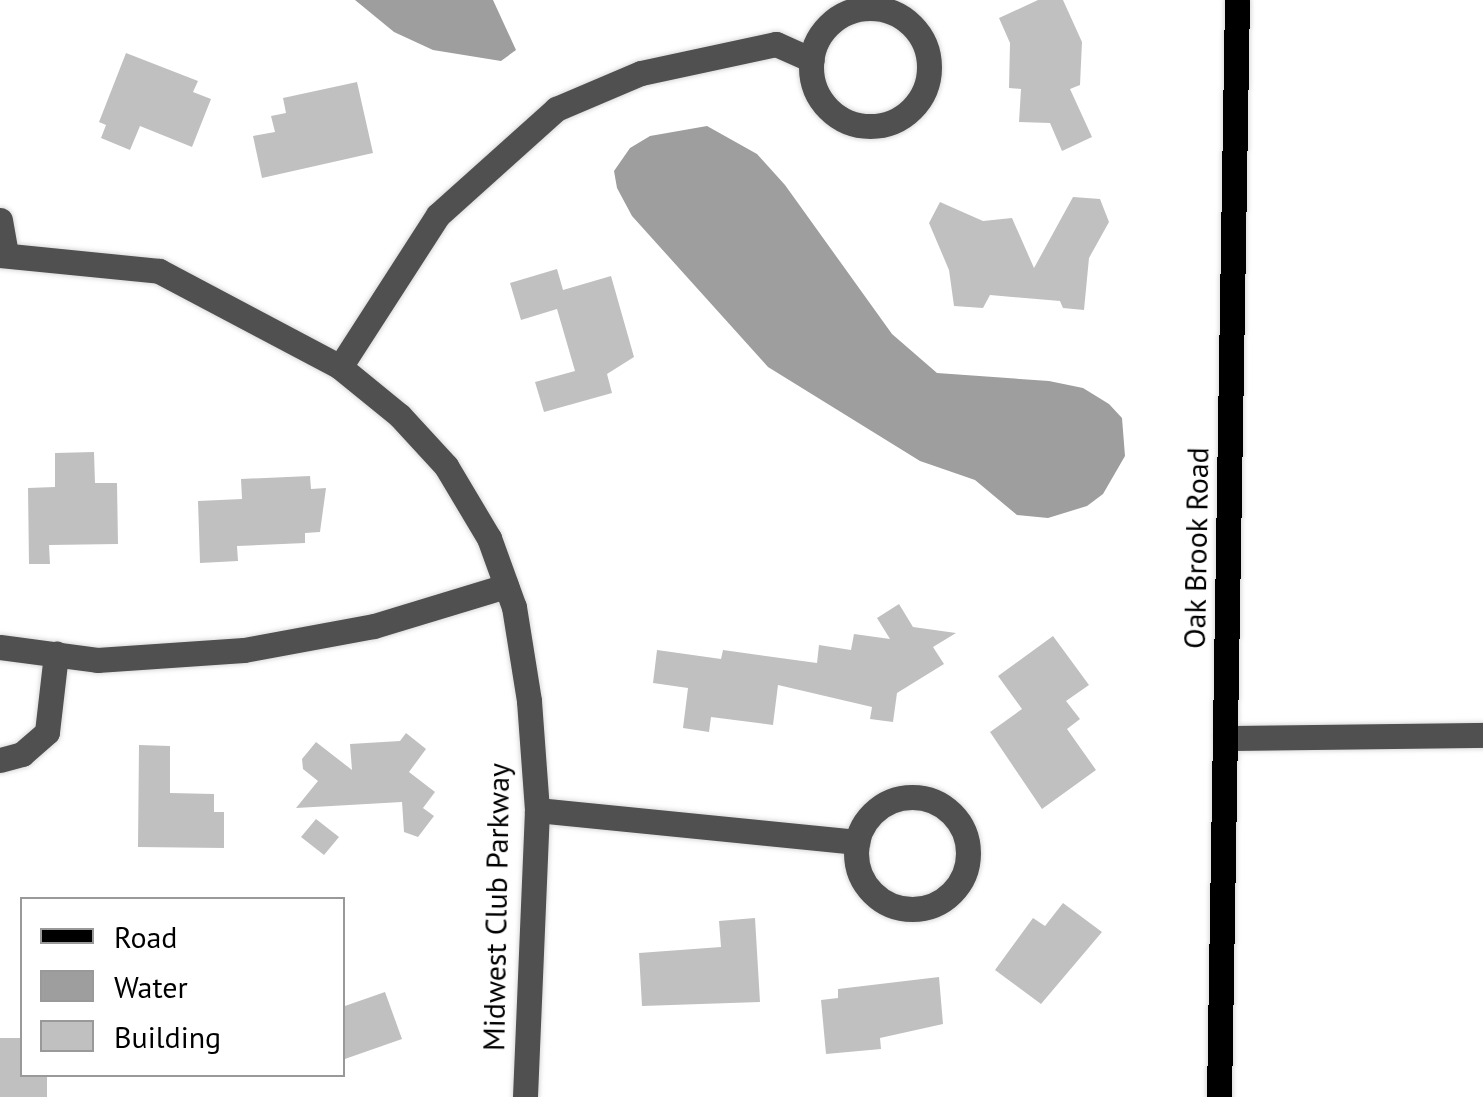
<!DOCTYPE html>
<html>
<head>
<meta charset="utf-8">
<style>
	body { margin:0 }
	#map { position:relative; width:1483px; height:1097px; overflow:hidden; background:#fff; font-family:"PT Sans",sans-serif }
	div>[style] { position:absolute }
	.water>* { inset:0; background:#9e9e9e }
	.building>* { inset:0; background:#c0c0c0 }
	.roads { filter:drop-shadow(0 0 2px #dbdbdb) drop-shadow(0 0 2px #dbdbdb) }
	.minor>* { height:25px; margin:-12.5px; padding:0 12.5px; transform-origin:12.5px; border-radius:12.5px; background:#505050 }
	.minor>.ring { margin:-12.5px; padding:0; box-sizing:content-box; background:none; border:25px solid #505050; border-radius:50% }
	.major>* { height:25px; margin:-12.5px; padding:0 12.5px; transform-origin:12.5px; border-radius:12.5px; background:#000 }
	span { translate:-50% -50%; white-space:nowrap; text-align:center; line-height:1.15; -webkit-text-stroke:8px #fff; paint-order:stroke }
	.street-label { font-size:30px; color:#000 }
	.legend { position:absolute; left:20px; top:897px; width:325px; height:180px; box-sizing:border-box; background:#fff; border:2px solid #999; margin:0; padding:12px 18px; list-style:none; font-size:30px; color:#000 }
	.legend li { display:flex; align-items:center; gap:20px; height:50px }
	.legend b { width:50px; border:2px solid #999 }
</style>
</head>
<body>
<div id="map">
	<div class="water">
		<i style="clip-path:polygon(355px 0,493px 0,516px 50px,501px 61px,433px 50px,394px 32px)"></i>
		<i style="clip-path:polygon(707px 126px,757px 154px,785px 185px,892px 334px,937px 373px,1049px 381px,1083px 388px,1109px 404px,1122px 418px,1125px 456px,1103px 494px,1087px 506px,1048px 518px,1017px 515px,975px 480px,920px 461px,768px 367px,632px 216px,617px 188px,614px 171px,630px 148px,650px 136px)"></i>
	</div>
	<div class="building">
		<i style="clip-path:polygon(1038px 0,1063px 0,1082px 42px,1080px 85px,1070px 89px,1092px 137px,1062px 151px,1050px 123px,1019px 122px,1021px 89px,1009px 88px,1010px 43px,999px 18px)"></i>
		<i style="clip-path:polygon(126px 53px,198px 81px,193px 92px,211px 99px,192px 147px,140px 126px,130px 150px,101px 138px,106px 125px,99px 122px)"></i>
		<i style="clip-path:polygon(357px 82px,373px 153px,262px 178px,253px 136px,275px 132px,271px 116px,286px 113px,283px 98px)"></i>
		<i style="clip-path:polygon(1073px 197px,1100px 199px,1109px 222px,1089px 258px,1084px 310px,1063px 308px,1060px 301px,990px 295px,983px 308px,954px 306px,949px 270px,929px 223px,940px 202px,983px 221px,1012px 218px,1034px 268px)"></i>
		<i style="clip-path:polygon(557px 269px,563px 290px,611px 276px,634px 357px,607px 374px,612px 393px,544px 412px,535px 382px,575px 371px,557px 309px,521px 320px,510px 283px)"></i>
		<i style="clip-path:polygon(94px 452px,95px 483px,117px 483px,118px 544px,49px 545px,50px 564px,29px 564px,28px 488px,55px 487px,55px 453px)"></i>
		<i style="clip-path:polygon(310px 476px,311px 489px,326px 488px,320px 532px,305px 533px,305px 543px,237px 546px,238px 561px,200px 563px,198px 501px,242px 499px,241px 479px)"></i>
		<i style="clip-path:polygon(899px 604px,913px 627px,956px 633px,933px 647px,944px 664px,897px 693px,893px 722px,870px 719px,872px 707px,778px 685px,773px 725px,711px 717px,709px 732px,683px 728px,688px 688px,653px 683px,657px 650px,721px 659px,723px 650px,817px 663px,819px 645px,851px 650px,854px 634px,890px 639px,877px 618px)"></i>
		<i style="clip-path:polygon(1053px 636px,1089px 685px,1066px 701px,1080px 719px,1067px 729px,1096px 770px,1042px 809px,990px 732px,1022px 709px,998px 676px)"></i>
		<i style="clip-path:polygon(406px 733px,426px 749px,409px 772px,435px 792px,423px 808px,434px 816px,418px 837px,404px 832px,402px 802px,296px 808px,318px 781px,303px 769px,302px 759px,316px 742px,352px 770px,350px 744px,400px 741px)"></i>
		<i style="clip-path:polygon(139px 745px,170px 746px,170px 793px,214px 794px,214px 812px,224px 812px,224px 848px,138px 847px)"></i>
		<i style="clip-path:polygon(316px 819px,339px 837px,324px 855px,301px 837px)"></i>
		<i style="clip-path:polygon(1063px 903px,1102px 932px,1041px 1004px,995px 970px,1033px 918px,1045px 926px)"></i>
		<i style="clip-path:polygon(755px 918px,760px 1002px,642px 1006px,639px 953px,721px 947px,719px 921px)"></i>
		<i style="clip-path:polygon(939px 977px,943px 1024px,880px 1038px,881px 1049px,826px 1054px,821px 1000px,838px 998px,838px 989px)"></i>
		<i style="clip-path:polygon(385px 992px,402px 1039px,342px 1060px,342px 1007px)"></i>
		<i style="clip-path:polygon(0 1038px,22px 1038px,22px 1074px,47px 1074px,47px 1097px,0 1097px)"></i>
	</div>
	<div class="roads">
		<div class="minor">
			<i class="ring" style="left:811px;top:8px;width:93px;height:93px"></i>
			<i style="left:0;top:220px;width:34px;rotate:80deg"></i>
			<i style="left:0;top:255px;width:160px;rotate:5.7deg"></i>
			<i style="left:159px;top:271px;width:205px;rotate:27.9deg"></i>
			<i style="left:340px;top:367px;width:77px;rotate:39.2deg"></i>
			<i style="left:400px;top:416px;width:68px;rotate:47.4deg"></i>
			<i style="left:446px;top:466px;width:84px;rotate:59.2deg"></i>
			<i style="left:489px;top:538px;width:73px;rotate:70.1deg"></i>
			<i style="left:514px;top:607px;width:95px;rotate:80.9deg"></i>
			<i style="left:529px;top:701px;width:109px;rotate:85.8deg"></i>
			<i style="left:537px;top:810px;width:287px;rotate:92.4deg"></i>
			<i style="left:340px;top:367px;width:181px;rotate:-57.2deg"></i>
			<i style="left:438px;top:215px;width:159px;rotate:-41.9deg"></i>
			<i style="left:556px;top:109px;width:92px;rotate:-23deg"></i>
			<i style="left:641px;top:73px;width:138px;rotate:-12.1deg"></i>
			<i style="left:776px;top:44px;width:39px;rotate:24deg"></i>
			<i style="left:0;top:647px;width:98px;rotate:7.6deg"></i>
			<i style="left:97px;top:660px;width:147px;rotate:-3.9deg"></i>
			<i style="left:244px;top:650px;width:132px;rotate:-10.5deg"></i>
			<i style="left:374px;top:626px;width:138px;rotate:-16.9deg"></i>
			<i style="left:1225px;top:738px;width:258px;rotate:-0.7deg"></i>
			<i style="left:0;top:760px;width:23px;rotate:-15deg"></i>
			<i style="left:22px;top:754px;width:33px;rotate:-41deg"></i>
			<i style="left:47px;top:732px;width:79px;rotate:-83.4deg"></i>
			<i class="ring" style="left:856px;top:797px;width:87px;height:87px"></i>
			<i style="left:537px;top:810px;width:322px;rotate:5.7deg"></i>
		</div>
		<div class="major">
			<i style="left:1219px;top:1097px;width:1097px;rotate:-89.06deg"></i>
		</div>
	</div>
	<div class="street-label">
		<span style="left:1196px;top:548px;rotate:-89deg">Oak Brook Road</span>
		<span style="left:496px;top:907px;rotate:-89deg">Midwest Club Parkway</span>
	</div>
	<ul class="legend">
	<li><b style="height:12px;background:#000"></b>Road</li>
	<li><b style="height:28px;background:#9e9e9e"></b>Water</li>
	<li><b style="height:28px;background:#c0c0c0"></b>Building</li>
	</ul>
</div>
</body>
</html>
